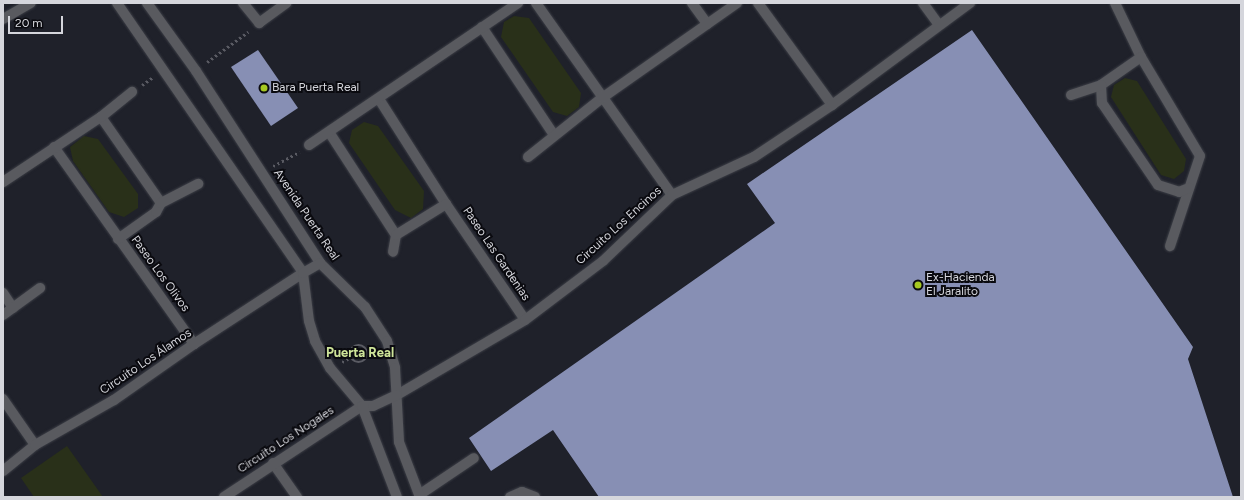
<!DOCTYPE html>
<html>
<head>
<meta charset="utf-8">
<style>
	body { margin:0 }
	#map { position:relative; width:1244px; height:500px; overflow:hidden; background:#1f212a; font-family:Figtree,sans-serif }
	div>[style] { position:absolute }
	.green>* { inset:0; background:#293019 }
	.building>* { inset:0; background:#878fb4 }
	.path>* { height:2.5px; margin-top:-1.25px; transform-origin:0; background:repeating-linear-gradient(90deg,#5a5b63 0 2px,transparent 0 5px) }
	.path>.ring { margin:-1.25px; padding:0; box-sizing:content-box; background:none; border:2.5px solid #5a5b63; border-radius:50% }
	.roads { filter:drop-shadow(0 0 1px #3c3e46) drop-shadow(0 0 1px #3c3e46) }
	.minor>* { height:10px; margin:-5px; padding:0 5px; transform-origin:5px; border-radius:5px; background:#595a5f }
	.tertiary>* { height:10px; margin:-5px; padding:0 5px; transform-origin:5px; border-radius:5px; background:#595a5f }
	.dots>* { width:11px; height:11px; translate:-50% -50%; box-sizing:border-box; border:2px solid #0a0a0f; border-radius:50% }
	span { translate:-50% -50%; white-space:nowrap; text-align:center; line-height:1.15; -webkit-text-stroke:4px #0a0a0f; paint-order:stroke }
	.poi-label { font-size:12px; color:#d5d6dc }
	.left { translate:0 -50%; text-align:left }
	.street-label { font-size:12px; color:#d5d6dc }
	.neighbourhood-label { font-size:13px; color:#cee499; font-weight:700 }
	.frame { position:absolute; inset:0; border:4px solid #d5d6dc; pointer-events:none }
	.scale { position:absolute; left:8px; top:16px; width:55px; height:18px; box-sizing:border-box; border:2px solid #d5d6dc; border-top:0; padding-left:5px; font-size:12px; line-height:14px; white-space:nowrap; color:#d5d6dc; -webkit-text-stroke:3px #0a0a0f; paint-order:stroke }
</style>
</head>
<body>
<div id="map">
	<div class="green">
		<i style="clip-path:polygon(514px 16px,529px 18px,581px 93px,579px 107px,567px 116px,553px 112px,501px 37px,504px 22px)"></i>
		<i style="clip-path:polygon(1125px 78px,1137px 81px,1186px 159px,1184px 171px,1174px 179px,1161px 175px,1111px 97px,1114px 85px)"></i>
		<i style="clip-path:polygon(364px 122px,378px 126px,424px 191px,423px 209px,411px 218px,395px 210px,349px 143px,352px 130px)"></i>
		<i style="clip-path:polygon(84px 136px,98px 139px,138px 194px,138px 208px,124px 217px,109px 212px,73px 161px,70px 147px)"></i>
		<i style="clip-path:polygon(67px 446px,103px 497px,34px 497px,21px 478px)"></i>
	</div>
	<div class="building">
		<i style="clip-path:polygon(972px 30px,1193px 347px,1188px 359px,1233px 497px,599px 497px,553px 430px,491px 471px,469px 438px,775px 223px,747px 184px)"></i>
		<i style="clip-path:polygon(258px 50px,298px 108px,271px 126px,231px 67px)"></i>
	</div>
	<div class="path">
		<i style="left:207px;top:62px;width:51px;rotate:-36.2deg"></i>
		<i style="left:142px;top:85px;width:14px;rotate:-36deg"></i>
		<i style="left:273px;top:166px;width:30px;rotate:-28deg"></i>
		<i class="ring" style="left:350px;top:345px;width:15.5px;height:15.5px"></i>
		<i style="left:342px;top:362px;width:10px;rotate:-29deg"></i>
	</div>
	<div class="roads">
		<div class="minor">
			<i style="left:243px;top:3px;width:26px;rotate:51deg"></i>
			<i style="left:259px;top:23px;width:34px;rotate:-36deg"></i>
			<i style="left:536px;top:3px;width:235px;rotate:54.7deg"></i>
			<i style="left:692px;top:3px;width:26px;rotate:54deg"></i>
			<i style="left:758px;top:3px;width:126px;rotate:54deg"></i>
			<i style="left:923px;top:3px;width:27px;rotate:54deg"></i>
			<i style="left:1115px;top:3px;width:60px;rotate:64.3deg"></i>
			<i style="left:1141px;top:57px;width:115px;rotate:59.2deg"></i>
			<i style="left:1200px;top:156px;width:95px;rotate:108.4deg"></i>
			<i style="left:3px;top:19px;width:32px;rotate:-30deg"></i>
			<i style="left:482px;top:27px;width:130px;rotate:56.3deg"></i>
			<i style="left:1141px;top:57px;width:49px;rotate:145deg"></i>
			<i style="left:1101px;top:85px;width:18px;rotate:87deg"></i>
			<i style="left:1102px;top:103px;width:99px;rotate:55.7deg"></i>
			<i style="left:1158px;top:185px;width:22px;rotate:18deg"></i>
			<i style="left:1179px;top:192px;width:11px;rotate:-22deg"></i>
			<i style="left:1071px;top:95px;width:32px;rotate:-18deg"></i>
			<i style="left:379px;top:99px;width:125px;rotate:57.5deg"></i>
			<i style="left:446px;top:204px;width:140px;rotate:55.7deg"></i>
			<i style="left:101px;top:117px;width:105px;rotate:55.1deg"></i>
			<i style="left:329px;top:132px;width:123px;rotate:57deg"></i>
			<i style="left:396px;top:235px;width:17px;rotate:100deg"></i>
			<i style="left:309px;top:145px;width:253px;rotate:-34.2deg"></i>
			<i style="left:54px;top:147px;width:242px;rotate:54.6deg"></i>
			<i style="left:528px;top:157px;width:95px;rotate:-38.6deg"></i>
			<i style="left:602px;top:98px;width:165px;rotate:-35.1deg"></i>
			<i style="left:3px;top:182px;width:118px;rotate:-33.6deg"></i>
			<i style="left:101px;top:117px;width:40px;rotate:-39deg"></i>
			<i style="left:396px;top:235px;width:59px;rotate:-31.8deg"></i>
			<i style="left:118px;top:239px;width:47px;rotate:-35.4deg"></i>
			<i style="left:156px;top:212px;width:10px;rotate:-61deg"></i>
			<i style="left:161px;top:203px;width:42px;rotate:-27.2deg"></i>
			<i style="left:3px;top:293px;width:18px;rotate:56deg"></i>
			<i style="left:3px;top:315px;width:46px;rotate:-36.1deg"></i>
			<i style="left:397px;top:395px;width:148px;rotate:-30.4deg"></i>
			<i style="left:525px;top:320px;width:98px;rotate:-37.1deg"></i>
			<i style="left:603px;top:261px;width:95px;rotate:-43.7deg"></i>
			<i style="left:672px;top:195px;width:90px;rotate:-24.9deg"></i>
			<i style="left:754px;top:157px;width:94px;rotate:-33.7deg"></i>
			<i style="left:832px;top:105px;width:172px;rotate:-36.5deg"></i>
			<i style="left:3px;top:399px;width:56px;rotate:55.2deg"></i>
			<i style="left:273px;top:463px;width:42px;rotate:54.8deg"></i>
			<i style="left:3px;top:471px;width:41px;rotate:-39.1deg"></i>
			<i style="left:35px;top:445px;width:91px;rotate:-29.7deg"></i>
			<i style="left:114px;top:400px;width:98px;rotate:-35deg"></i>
			<i style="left:194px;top:344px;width:130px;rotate:-33.1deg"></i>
			<i style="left:419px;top:495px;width:66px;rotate:-33.9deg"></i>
			<i style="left:224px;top:497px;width:165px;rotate:-33.4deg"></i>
			<i style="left:510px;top:497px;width:13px;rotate:-23deg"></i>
			<i style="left:522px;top:492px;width:14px;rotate:21deg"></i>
		</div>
		<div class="tertiary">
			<i style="left:117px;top:3px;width:328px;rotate:55.4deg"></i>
			<i style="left:303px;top:273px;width:48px;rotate:82.9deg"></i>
			<i style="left:309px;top:321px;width:21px;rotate:73deg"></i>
			<i style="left:315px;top:341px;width:31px;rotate:61deg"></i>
			<i style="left:330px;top:368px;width:50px;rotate:49.9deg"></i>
			<i style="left:362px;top:406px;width:97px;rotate:69deg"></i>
			<i style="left:147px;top:3px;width:84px;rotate:54.2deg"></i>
			<i style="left:196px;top:71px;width:229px;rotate:57.1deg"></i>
			<i style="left:320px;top:263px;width:63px;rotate:44.4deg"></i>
			<i style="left:365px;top:307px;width:40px;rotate:57.1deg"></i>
			<i style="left:387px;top:341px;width:28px;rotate:73deg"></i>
			<i style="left:395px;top:368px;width:74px;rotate:86.9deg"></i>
			<i style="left:399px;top:442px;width:59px;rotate:69.1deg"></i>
			<i style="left:303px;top:273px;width:20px;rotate:-30deg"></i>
			<i style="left:362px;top:406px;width:11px"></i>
			<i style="left:373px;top:406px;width:26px;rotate:-25deg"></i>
		</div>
	</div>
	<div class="dots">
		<i style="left:264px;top:88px;background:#a6c821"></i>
		<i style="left:918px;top:285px;background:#a6c821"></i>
	</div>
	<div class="poi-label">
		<span class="left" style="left:272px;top:88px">Bara Puerta Real</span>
		<span class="left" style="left:926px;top:285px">Ex-Hacienda<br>El Jaralito</span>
	</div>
	<div class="street-label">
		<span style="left:306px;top:215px;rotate:56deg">Avenida Puerta Real</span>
		<span style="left:619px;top:226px;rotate:-42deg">Circuito Los Encinos</span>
		<span style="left:496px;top:254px;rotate:56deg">Paseo Las Gardenias</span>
		<span style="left:160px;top:274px;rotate:54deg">Paseo Los Olivos</span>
		<span style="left:146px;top:362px;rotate:-34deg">Circuito Los Álamos</span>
		<span style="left:286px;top:440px;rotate:-33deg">Circuito Los Nogales</span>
	</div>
	<div class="neighbourhood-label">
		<span style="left:360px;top:353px">Puerta Real</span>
	</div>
	<div class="frame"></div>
	<div class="scale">20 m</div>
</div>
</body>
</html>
